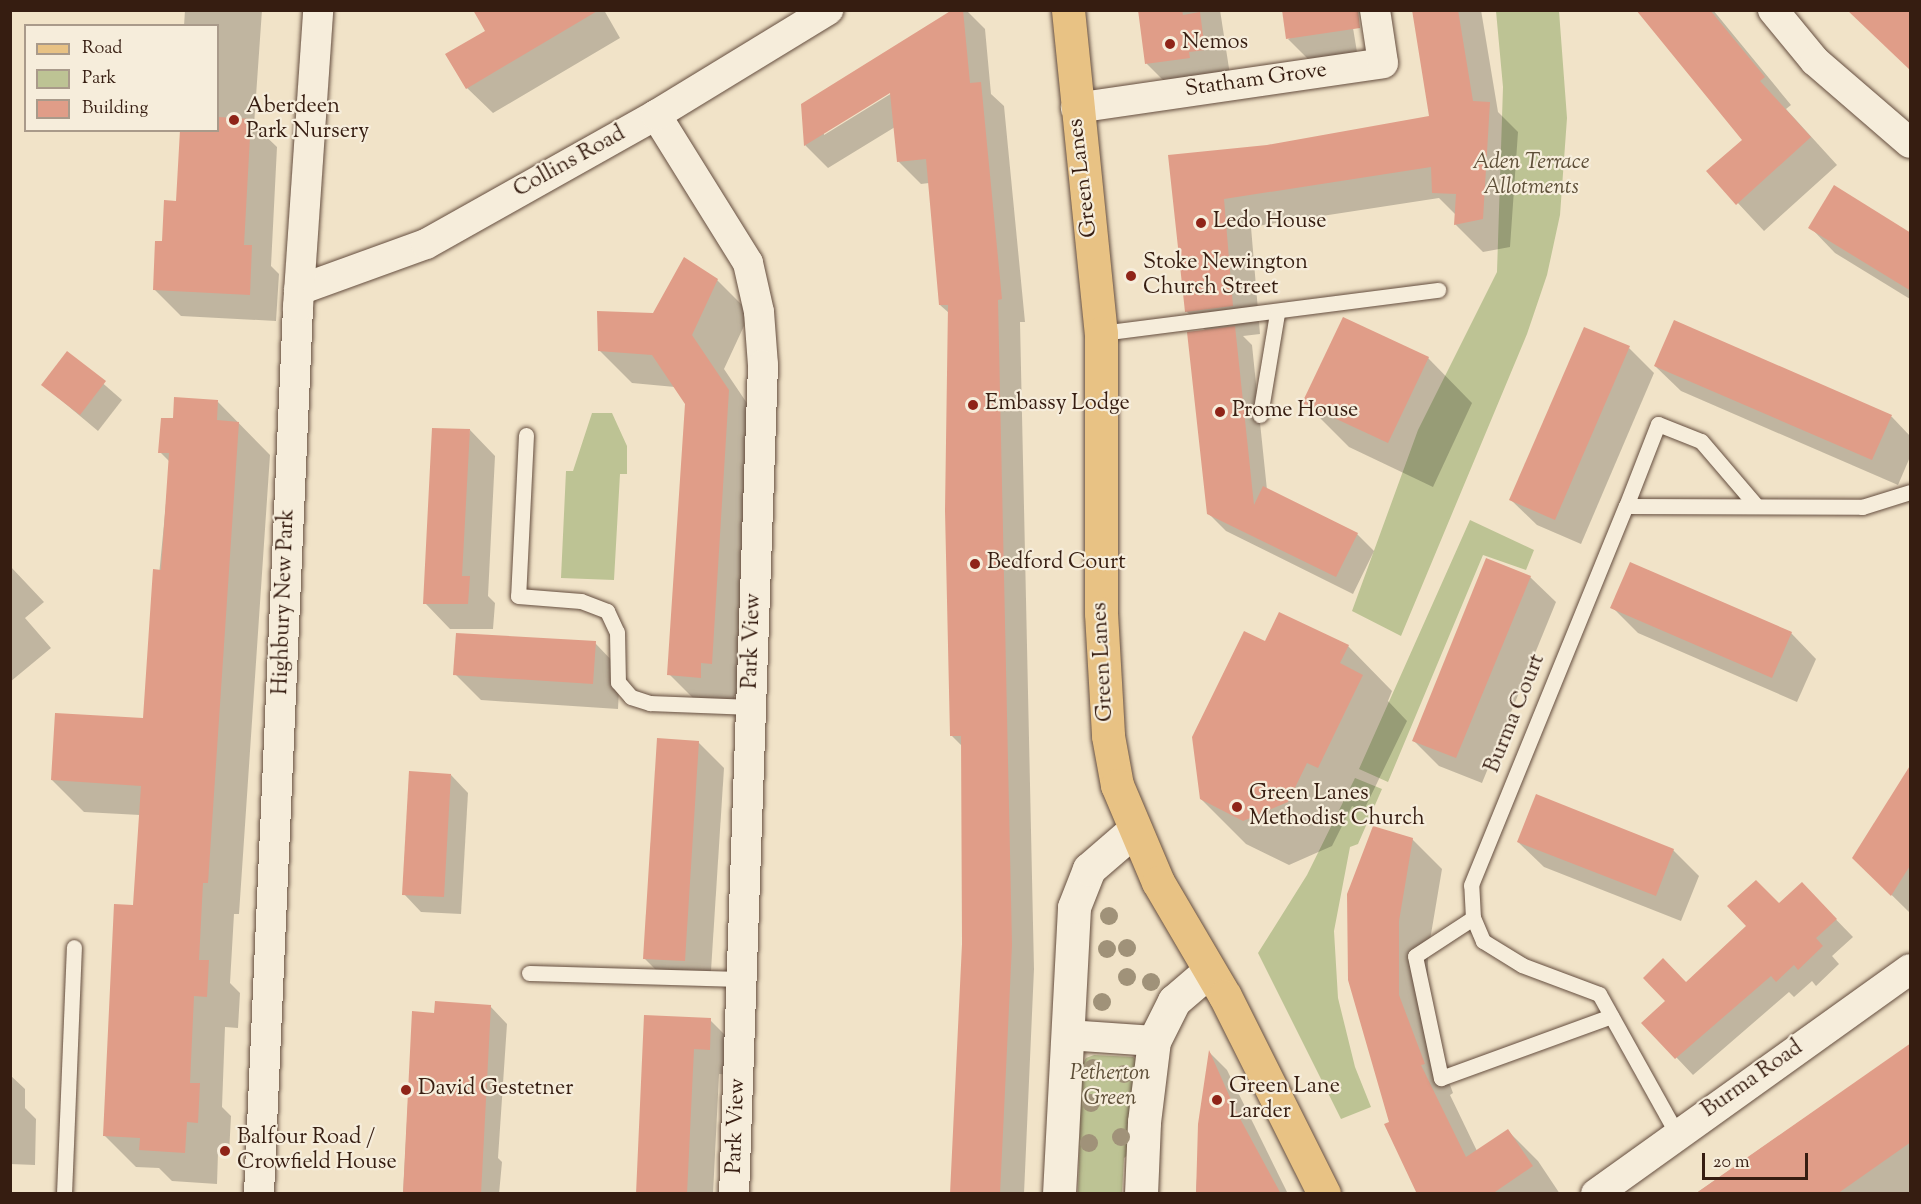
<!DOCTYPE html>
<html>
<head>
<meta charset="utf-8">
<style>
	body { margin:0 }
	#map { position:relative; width:1921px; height:1204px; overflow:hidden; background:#f1e3c8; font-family:"Sorts Mill Goudy",serif }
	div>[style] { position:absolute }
	.green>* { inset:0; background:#bdc394 }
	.shadow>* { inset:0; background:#0003 }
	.building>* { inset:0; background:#e09d88 }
	.roads { filter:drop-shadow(0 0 2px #654e3f) drop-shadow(0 0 2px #654e3f) }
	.lane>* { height:15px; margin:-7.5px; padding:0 7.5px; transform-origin:7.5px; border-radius:7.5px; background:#f6eddb }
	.street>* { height:30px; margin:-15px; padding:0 15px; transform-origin:15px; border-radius:15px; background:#f6eddb }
	.secondary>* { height:33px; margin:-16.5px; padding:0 16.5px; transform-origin:16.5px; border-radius:16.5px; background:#f6eddb }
	.primary>* { height:33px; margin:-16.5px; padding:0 16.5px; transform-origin:16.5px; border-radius:16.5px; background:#e8c284 }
	.trees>* { width:18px; height:18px; margin:-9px; border-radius:50%; background:#a09279 }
	.dots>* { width:16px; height:16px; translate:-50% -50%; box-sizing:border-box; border:3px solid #f6eddb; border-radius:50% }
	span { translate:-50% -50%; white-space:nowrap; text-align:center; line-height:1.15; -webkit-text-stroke:4.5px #f6eddb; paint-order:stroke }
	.poi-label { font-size:22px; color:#361d11 }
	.left { translate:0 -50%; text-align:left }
	.street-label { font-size:22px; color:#361d11 }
	.park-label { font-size:22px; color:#5e4f38; font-style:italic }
	.frame { position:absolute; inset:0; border:12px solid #361d11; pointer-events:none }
	.legend { position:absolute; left:24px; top:24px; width:195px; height:108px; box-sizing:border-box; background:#f6eddb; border:2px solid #a99a8a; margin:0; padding:8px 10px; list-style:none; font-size:18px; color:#361d11 }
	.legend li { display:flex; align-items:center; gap:12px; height:30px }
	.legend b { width:30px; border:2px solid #a99a8a }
	.scale { position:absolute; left:1702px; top:1153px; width:106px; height:27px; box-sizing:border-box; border:3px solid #361d11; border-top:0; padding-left:8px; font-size:18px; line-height:21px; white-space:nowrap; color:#361d11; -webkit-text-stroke:4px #f6eddb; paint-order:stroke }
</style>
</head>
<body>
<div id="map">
	<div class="green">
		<i style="clip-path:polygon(1496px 11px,1559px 11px,1567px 118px,1560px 215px,1547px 275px,1527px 334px,1401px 636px,1352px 611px,1418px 430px,1497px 272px,1503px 87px)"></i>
		<i style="clip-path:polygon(592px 413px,612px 413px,627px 446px,627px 474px,620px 474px,614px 580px,561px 578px,566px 471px,573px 471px)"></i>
		<i style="clip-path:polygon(1470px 520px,1534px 550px,1526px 570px,1483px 555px,1388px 782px,1359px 769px)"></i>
		<i style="clip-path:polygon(1355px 778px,1382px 789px,1358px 844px,1350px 847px,1334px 931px,1338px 998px,1355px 1067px,1371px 1107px,1341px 1119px,1258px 953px,1307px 875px)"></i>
		<i style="clip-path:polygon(1094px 1055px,1133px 1057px,1138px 1061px,1133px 1151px,1124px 1158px,1122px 1193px,1078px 1194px,1082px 1065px,1086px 1058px)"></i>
	</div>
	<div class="shadow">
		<i style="clip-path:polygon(185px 10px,262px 10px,254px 125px,277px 147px,271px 266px,279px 274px,276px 321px,181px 316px,154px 289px,163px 243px,177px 202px,218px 130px,218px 26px,184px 26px)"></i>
		<i style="clip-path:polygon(475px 10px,604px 10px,620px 38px,493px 113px,467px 88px,487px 31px)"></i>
		<i style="clip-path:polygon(evenodd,955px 10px,966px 10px,985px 29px,991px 94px,1004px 106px,1025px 322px,1020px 322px,1034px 969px,1024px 1194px,951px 1194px,963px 944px,962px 746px,952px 736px,949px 313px,940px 305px,929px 183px,921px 184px,898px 161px,895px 127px,828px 168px,805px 145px,955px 10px,896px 88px,897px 90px,824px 135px,824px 132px,896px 88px)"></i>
		<i style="clip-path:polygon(1139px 10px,1220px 10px,1230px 75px,1172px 89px,1147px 64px)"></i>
		<i style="clip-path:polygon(1350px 10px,1358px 58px,1313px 64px,1288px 39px)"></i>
		<i style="clip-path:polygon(1413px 10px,1481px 10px,1498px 112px,1518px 132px,1510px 247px,1483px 252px,1455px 224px,1456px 215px,1439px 198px,1251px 227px,1260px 334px,1243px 336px,1252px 345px,1267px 490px,1357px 534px,1374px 551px,1353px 594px,1226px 531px,1208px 513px,1206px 331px,1187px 312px,1170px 157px,1267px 146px,1430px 117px)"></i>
		<i style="clip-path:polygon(1642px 10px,1713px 10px,1791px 105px,1786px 109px,1837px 165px,1764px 231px,1708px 171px,1744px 140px)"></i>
		<i style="clip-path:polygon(1810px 227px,1910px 234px,1910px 299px,1835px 253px)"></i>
		<i style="clip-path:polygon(717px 280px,750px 313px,724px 369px,761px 424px,744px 697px,734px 696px,734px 710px,702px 707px,669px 674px,687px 404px,675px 387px,632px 383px,599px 350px,653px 314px)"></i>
		<i style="clip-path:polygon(1674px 322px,1892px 417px,1910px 436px,1910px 457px,1898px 485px,1681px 391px,1655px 366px)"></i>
		<i style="clip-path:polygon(1629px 348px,1654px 373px,1581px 544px,1537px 525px,1511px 500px)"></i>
		<i style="clip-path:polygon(68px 353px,122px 400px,98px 431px,43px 385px)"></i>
		<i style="clip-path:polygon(1428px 358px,1472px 403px,1433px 487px,1349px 447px,1304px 402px)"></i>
		<i style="clip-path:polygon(218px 402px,270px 455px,239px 914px,234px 914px,230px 983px,240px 993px,238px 1028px,225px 1027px,222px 1107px,231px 1116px,229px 1154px,218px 1153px,217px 1184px,172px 1181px,159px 1168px,136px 1167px,104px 1135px,135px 907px,140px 815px,84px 812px,52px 780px,145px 720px,170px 462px,160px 452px,174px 420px)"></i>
		<i style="clip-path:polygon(470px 430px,495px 456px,488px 596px,495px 603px,493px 629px,450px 629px,425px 603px)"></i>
		<i style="clip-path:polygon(10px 566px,44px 602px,25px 618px,51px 648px,10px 682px)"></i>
		<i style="clip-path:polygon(1530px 577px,1556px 602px,1482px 783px,1439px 766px,1413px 740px)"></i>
		<i style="clip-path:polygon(1612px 607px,1791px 633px,1816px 659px,1797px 702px,1638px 633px)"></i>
		<i style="clip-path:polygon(595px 643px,620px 669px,618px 709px,481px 700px,455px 674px)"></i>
		<i style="clip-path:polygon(1266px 643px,1348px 646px,1392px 691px,1388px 701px,1407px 721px,1363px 812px,1352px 806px,1332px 846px,1289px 865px,1246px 844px,1201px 799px)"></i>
		<i style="clip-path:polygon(698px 742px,724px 768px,710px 986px,670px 984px,645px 959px)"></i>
		<i style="clip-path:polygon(1910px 767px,1910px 909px,1909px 912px,1854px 858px)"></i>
		<i style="clip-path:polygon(451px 775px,468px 793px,461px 914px,421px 912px,404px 894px)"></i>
		<i style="clip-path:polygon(1412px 839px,1442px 869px,1428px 952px,1428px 1026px,1453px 1093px,1450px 1095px,1477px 1151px,1508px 1131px,1538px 1161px,1560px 1194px,1418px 1194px,1390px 1123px,1349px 980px)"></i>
		<i style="clip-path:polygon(1518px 842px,1673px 850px,1699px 876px,1681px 921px,1544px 867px)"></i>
		<i style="clip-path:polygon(1818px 901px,1853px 937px,1832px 956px,1839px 964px,1816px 986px,1812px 981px,1794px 997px,1789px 992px,1693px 1075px,1644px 1023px,1779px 905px)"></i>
		<i style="clip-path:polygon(490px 1006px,507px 1024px,498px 1158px,502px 1162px,499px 1194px,403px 1194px,413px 1012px,435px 1014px)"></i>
		<i style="clip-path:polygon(646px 1017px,710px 1020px,736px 1046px,735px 1075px,719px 1074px,713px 1194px,637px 1194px)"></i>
		<i style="clip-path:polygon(1910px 1045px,1910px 1194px,1695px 1194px)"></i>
		<i style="clip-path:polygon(1210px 1053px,1227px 1070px,1288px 1194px,1196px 1194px,1200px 1124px)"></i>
		<i style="clip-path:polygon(10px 1075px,25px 1089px,25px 1108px,36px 1119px,35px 1165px,10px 1164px)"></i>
	</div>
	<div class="building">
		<i style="clip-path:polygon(473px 10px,599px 10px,466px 89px,445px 54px,485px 31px)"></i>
		<i style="clip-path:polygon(952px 10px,963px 10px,970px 83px,981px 82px,1002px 299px,998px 300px,1012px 945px,1000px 1194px,950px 1194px,962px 944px,961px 736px,950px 736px,945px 511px,948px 305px,939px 305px,926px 159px,897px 162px,890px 93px,804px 146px,801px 104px)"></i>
		<i style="clip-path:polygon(1138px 10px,1182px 10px,1183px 15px,1200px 12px,1205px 50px,1189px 52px,1190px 58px,1145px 64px)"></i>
		<i style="clip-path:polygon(1282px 10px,1358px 10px,1360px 28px,1286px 39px)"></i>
		<i style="clip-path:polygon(1412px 10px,1458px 10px,1473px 101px,1490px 102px,1483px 219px,1454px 225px,1456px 194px,1432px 193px,1431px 167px,1224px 199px,1233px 306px,1185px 312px,1168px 155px,1267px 145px,1429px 116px)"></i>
		<i style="clip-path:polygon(1636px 10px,1710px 10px,1765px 77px,1760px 81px,1811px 137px,1736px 205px,1706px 171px,1742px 140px)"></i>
		<i style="clip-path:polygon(1847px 10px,1911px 10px,1911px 71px)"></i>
		<i style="clip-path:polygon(218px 117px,251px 119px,244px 245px,252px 245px,250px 295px,153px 290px,155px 241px,162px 241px,164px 200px,176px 201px,180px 130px,218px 130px)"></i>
		<i style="clip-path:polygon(1834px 185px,1911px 233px,1911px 291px,1808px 228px)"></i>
		<i style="clip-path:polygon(684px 257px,718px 279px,692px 335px,729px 390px,712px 664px,701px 663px,701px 678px,667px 675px,685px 404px,652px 355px,598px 351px,597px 311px,653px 313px)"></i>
		<i style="clip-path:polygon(1343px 317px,1429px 357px,1388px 443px,1302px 403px)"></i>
		<i style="clip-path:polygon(1674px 320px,1892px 415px,1872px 460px,1654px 366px)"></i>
		<i style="clip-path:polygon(1235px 326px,1254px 505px,1263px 486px,1358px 533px,1336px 577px,1207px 514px,1187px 332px)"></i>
		<i style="clip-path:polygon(1584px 327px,1630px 346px,1555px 520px,1509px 500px)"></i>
		<i style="clip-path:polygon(67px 351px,106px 381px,80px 415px,41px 385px)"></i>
		<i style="clip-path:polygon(174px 397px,218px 400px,217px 420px,239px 422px,208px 883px,203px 883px,199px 960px,209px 960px,207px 997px,194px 996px,190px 1083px,200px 1083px,198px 1123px,187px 1122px,185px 1153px,139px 1150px,140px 1138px,103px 1136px,114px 904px,133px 905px,141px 786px,51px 780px,55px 713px,143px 718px,153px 569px,161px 570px,169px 453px,158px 453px,161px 418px,173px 418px)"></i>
		<i style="clip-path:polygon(432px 428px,470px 429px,462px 576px,470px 576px,468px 604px,423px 604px)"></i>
		<i style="clip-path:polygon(1486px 558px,1531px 576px,1456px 758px,1412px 741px)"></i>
		<i style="clip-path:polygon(1630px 562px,1792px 632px,1772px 678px,1610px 608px)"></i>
		<i style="clip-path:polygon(1279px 612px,1349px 645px,1340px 663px,1363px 675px,1318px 768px,1307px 763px,1288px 802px,1243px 821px,1200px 799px,1192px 737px,1244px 631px,1265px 641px)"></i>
		<i style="clip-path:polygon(456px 633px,596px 641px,593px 684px,453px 675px)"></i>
		<i style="clip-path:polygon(657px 738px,699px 741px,685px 961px,643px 959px)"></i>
		<i style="clip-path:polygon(1911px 764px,1911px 864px,1891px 896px,1852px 858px)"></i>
		<i style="clip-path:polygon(409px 771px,451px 774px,444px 897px,402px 895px)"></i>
		<i style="clip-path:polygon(1536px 794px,1674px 849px,1656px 896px,1517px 842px)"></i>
		<i style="clip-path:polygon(1373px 826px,1413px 838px,1399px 921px,1399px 995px,1425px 1064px,1421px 1065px,1466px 1157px,1508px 1129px,1533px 1166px,1492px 1194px,1417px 1194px,1384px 1124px,1389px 1122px,1348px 980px,1347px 894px)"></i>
		<i style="clip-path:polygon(1756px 880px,1779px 903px,1802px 882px,1837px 919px,1816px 938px,1823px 946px,1798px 970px,1794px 965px,1776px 982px,1771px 976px,1675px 1059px,1641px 1023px,1665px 1001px,1643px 978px,1663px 958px,1686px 982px,1746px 926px,1727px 906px)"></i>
		<i style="clip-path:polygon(435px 1001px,491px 1005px,481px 1194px,403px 1194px,412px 1011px,434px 1013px)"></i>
		<i style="clip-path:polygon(644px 1015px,711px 1018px,710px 1050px,694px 1049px,687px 1194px,636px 1194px)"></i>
		<i style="clip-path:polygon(1911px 1043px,1911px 1142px,1837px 1194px,1695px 1194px)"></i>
		<i style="clip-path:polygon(1209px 1050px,1237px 1113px,1281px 1194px,1196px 1194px,1198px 1124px)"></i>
	</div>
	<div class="roads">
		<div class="lane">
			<i style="left:1101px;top:333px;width:340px;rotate:-7.3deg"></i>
			<i style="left:1260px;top:415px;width:103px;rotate:-80.5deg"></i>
			<i style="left:526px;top:435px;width:161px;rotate:92.8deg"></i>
			<i style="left:518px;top:596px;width:63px;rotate:4.5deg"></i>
			<i style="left:581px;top:601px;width:28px;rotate:21deg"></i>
			<i style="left:607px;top:611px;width:23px;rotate:65deg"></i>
			<i style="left:617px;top:632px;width:50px;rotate:88.9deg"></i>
			<i style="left:618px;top:682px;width:20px;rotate:49deg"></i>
			<i style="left:631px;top:697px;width:20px;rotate:18deg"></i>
			<i style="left:650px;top:703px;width:101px;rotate:2.3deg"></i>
			<i style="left:1626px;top:506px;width:88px;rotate:-68.7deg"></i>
			<i style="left:1658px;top:424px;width:46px;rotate:21.6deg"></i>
			<i style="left:1701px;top:441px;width:83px;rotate:49.4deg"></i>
			<i style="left:1473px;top:918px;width:69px;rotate:146.8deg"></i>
			<i style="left:1415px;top:956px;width:125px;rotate:78deg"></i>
			<i style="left:1441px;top:1078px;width:181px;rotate:-20deg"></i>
			<i style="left:529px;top:973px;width:213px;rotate:1.6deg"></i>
			<i style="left:1677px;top:1134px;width:160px;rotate:-119.1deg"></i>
			<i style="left:1599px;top:994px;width:82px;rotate:-159.4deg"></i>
			<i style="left:1522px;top:965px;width:46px;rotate:-148.4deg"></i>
			<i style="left:1483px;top:941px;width:25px;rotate:-113deg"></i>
			<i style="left:1473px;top:918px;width:33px;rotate:-93deg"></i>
			<i style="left:1471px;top:885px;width:409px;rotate:-67.8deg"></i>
			<i style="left:1626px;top:506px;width:236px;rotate:0.2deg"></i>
			<i style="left:1862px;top:507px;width:50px;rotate:-17.4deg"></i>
			<i style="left:64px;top:1194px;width:247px;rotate:-87.7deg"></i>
		</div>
		<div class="street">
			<i style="left:1773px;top:10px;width:66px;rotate:50.5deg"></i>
			<i style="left:1815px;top:61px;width:125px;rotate:40.8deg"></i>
			<i style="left:1076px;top:108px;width:310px;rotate:-8.3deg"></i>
			<i style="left:1383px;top:63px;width:54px;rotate:-98.6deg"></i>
			<i style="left:656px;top:115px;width:174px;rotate:58.1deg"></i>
			<i style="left:748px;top:263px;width:50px;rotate:77.3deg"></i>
			<i style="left:759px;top:312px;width:53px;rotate:85.7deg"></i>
			<i style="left:763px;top:365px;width:830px;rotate:92deg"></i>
			<i style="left:299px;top:290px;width:135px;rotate:-19.9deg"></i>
			<i style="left:426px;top:244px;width:264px;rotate:-29.3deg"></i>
			<i style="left:656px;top:115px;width:202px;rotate:-31.4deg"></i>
			<i style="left:1068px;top:1035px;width:86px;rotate:4deg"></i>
			<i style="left:259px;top:1194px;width:888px;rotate:-87.48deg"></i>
			<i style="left:298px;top:307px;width:298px;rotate:-86.1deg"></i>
			<i style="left:1596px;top:1194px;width:386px;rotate:-35.6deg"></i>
		</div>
		<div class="secondary">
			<i style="left:1059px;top:1194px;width:287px;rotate:-87deg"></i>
			<i style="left:1074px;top:907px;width:41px;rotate:-68.5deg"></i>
			<i style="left:1089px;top:869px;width:60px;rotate:-40.9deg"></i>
			<i style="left:1141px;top:1194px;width:72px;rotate:-87.6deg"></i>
			<i style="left:1144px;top:1122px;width:82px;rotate:-83deg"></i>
			<i style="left:1154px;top:1041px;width:45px;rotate:-63.4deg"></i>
			<i style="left:1174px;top:1001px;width:46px;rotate:-40.6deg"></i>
		</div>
		<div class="primary">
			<i style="left:1068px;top:10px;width:325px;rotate:84.2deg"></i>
			<i style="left:1101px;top:333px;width:280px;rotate:90deg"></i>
			<i style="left:1101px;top:613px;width:123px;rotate:86.7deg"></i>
			<i style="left:1108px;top:736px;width:50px;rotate:79.6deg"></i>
			<i style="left:1117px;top:785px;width:105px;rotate:67.1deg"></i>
			<i style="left:1158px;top:882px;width:132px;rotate:59.6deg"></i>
			<i style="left:1225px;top:996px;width:221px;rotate:63.4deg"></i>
		</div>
	</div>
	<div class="trees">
		<i style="left:1109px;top:916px"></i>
		<i style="left:1127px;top:948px"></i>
		<i style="left:1107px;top:949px"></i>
		<i style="left:1127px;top:977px"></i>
		<i style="left:1151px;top:982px"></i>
		<i style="left:1102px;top:1002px"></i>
		<i style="left:1093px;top:1068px"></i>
		<i style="left:1124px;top:1074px"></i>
		<i style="left:1091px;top:1103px"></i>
		<i style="left:1121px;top:1137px"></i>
		<i style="left:1089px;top:1143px"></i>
	</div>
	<div class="dots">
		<i style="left:1170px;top:44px;background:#8f2418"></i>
		<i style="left:234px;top:120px;background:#8f2418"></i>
		<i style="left:1201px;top:223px;background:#8f2418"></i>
		<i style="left:1131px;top:276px;background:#8f2418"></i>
		<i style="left:973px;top:405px;background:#8f2418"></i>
		<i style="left:1220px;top:412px;background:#8f2418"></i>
		<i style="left:975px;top:564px;background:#8f2418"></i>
		<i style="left:1237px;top:807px;background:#8f2418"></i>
		<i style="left:406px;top:1090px;background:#8f2418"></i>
		<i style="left:1217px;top:1100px;background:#8f2418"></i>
		<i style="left:225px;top:1151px;background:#8f2418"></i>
	</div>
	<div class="poi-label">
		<span class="left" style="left:1182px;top:44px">Nemos</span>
		<span class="left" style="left:246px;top:120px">Aberdeen<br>Park Nursery</span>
		<span class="left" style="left:1213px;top:223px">Ledo House</span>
		<span class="left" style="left:1143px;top:276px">Stoke Newington<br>Church Street</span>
		<span class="left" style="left:985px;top:405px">Embassy Lodge</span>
		<span class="left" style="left:1232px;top:412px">Prome House</span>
		<span class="left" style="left:987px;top:564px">Bedford Court</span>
		<span class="left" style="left:1249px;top:807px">Green Lanes<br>Methodist Church</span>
		<span class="left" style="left:1229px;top:1100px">Green Lane<br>Larder</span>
		<span class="left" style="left:418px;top:1090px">David Gestetner</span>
		<span class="left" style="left:237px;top:1151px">Balfour Road /<br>Crowfield House</span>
	</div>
	<div class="street-label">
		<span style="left:1256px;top:81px;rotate:-8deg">Statham Grove</span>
		<span style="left:570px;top:163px;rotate:-29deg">Collins Road</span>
		<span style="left:1084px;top:178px;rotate:-97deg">Green Lanes</span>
		<span style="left:285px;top:602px;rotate:-88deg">Highbury New Park</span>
		<span style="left:753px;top:641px;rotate:-88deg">Park View</span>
		<span style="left:1104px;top:662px;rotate:-93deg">Green Lanes</span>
		<span style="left:1516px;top:714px;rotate:-68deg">Burma Court</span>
		<span style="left:1753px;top:1080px;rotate:-35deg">Burma Road</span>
		<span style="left:737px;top:1126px;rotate:-88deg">Park View</span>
	</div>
	<div class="park-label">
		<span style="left:1531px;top:176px">Aden Terrace<br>Allotments</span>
		<span style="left:1110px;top:1087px">Petherton<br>Green</span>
	</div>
	<div class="frame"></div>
	<ul class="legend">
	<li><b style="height:8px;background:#e8c284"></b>Road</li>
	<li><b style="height:16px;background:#bdc394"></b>Park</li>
	<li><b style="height:16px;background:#e09d88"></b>Building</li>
	</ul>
	<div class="scale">20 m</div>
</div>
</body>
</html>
